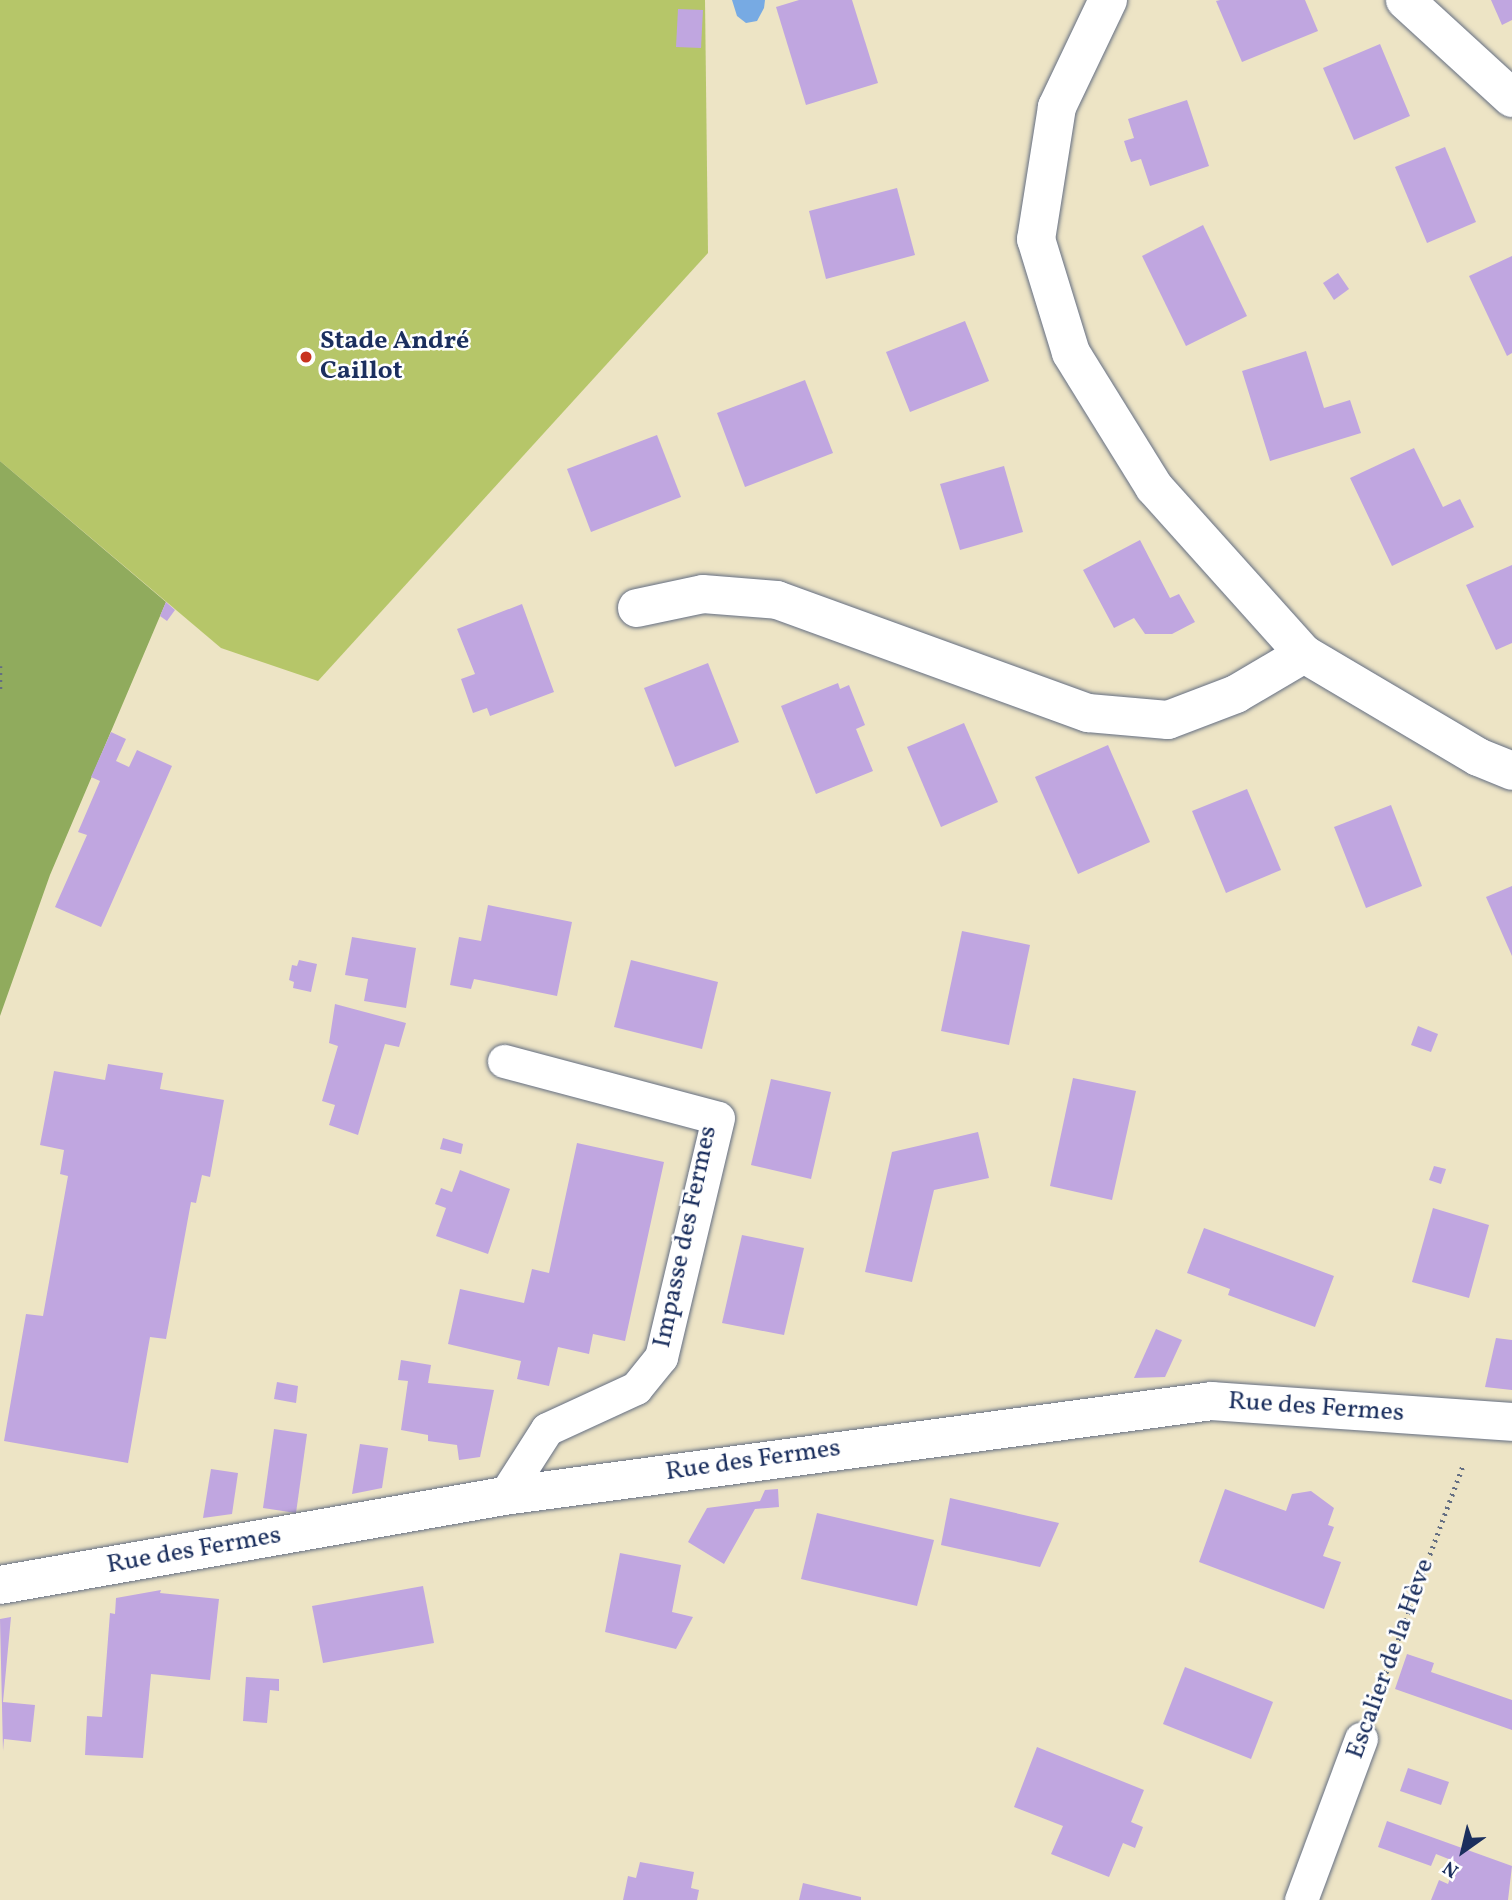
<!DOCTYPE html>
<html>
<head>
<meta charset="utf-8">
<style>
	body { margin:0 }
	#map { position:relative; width:1512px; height:1900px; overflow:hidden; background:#ede4c5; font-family:Vollkorn,serif }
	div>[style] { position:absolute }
	.green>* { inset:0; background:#b6c669 }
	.forest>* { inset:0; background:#90ab5d }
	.water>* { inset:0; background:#77aae3 }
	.building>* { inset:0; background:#c0a6e0 }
	.path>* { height:4.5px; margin-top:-2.25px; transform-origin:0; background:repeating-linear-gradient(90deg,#646e82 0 2px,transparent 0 7px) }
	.roads { filter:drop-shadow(0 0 2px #646e82) drop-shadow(0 0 2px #646e82) }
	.lane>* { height:33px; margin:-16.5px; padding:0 16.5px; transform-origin:16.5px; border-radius:16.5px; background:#fff }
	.street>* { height:38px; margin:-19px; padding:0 19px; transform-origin:19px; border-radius:19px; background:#fff }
	.dots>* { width:19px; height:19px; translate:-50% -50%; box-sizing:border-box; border:4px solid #fff; border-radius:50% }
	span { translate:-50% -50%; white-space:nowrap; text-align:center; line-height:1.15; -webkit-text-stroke:5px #fff; paint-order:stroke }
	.poi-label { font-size:26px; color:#1b2f5e; font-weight:700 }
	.left { translate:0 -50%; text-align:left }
	.street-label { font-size:26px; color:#1b2f5e }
	.north { position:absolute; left:1428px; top:1816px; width:70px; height:70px; -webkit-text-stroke:5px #fff; paint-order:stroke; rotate:214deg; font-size:19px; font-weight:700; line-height:28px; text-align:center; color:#1b2f5e }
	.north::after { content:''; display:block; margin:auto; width:24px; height:32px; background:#1b2f5e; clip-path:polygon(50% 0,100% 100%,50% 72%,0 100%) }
</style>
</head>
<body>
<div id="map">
	<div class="green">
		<i style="clip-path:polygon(0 0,705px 0,708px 253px,318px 681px,221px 648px,0 461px)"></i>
	</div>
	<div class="forest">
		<i style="clip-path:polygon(0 461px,166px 602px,50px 875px,0 1016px)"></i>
	</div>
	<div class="water">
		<i style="clip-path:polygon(732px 0,765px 0,764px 8px,757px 21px,746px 23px,737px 16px)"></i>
	</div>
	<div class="building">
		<i style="clip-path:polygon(799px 0,852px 0,878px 83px,806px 105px,776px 7px)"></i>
		<i style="clip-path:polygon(1220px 0,1305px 0,1318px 31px,1242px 62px,1216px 1px)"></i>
		<i style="clip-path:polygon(1491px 0,1512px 0,1512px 20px,1502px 25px)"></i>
		<i style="clip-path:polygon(678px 9px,703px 10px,701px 48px,676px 47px)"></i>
		<i style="clip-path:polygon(1380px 44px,1410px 116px,1354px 140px,1323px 68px)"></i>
		<i style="clip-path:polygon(1187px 100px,1209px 166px,1150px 186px,1141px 159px,1131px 162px,1128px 154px,1124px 141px,1134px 138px,1128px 119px)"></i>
		<i style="clip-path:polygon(1445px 147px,1476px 222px,1427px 243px,1395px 167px)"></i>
		<i style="clip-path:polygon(897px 188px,915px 255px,826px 279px,809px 211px)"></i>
		<i style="clip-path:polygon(1203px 225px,1247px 316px,1186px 346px,1142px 256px)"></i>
		<i style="clip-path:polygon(1512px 256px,1512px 353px,1507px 356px,1469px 276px)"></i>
		<i style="clip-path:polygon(1338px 273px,1349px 289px,1334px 300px,1323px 283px)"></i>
		<i style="clip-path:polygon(965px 321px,989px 381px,910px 412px,886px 352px)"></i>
		<i style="clip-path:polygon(1306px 351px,1324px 408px,1350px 400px,1361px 433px,1270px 461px,1242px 371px)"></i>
		<i style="clip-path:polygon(805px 380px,833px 453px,745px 487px,717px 413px)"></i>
		<i style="clip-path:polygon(657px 435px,681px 497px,591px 532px,567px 469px)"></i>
		<i style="clip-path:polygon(1414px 448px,1443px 507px,1460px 499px,1474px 527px,1392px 566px,1350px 478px)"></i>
		<i style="clip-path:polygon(1004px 466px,1023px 532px,960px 550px,940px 484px)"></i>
		<i style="clip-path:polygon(1140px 540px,1170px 598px,1179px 594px,1195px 622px,1172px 634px,1145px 634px,1134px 618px,1114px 628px,1083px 570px)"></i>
		<i style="clip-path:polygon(1512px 565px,1512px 643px,1496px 650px,1466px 585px)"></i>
		<i style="clip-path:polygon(166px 602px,175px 610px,167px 621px,160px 616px)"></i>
		<i style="clip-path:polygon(522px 604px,554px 692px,490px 716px,487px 708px,473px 713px,461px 679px,475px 674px,457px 629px)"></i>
		<i style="clip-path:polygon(708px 663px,739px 742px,675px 767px,644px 688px)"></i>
		<i style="clip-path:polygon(838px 683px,840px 689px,849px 685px,865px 725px,856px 729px,873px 771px,816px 794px,781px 706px)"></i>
		<i style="clip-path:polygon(964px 723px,998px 802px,941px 827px,907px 747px)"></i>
		<i style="clip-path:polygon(111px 732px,126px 739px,116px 761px,129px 767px,137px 750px,172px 766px,101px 927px,55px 907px,87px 835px,78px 832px,100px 781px,91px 777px)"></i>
		<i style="clip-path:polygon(1108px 745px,1150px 842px,1078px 874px,1035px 777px)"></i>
		<i style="clip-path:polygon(1247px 789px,1281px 870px,1226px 893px,1192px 811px)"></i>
		<i style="clip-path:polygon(1391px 805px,1422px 886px,1366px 908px,1334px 827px)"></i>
		<i style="clip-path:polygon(1512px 886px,1512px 956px,1486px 897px)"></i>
		<i style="clip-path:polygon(488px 905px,572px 922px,557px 996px,474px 979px,471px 989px,450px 985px,459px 937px,481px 941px)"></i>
		<i style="clip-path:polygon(962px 931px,1030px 945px,1009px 1045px,941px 1031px)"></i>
		<i style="clip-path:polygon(352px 937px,416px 948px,406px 1008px,364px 1001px,368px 979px,345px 975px)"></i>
		<i style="clip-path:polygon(299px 960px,317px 964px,311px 992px,293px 988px,294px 982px,289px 980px,292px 965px,297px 966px)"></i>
		<i style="clip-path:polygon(631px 960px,718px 982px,702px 1049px,614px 1027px)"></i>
		<i style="clip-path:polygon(335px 1004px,406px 1023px,399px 1047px,385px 1044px,358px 1135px,329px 1125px,335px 1105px,322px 1101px,338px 1046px,329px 1043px)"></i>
		<i style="clip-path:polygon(1418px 1026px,1438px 1034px,1431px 1052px,1411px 1045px)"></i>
		<i style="clip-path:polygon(108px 1064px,163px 1073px,160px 1089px,224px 1100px,210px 1177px,202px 1175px,196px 1203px,191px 1202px,166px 1339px,150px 1337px,128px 1463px,4px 1441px,26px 1314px,43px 1316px,68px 1176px,60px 1174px,64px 1150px,40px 1145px,54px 1071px,105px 1080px)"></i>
		<i style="clip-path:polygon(1073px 1078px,1136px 1091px,1112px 1200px,1050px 1186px)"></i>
		<i style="clip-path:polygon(771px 1079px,831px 1092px,811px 1179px,751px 1165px)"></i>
		<i style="clip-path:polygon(978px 1132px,989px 1178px,934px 1190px,912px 1282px,865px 1272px,892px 1152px)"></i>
		<i style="clip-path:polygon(443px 1138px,463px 1144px,461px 1154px,440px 1149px)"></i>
		<i style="clip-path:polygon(577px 1143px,664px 1162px,625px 1341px,593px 1334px,589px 1354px,558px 1347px,549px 1386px,517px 1379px,521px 1361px,448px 1344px,460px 1289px,524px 1303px,532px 1269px,549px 1273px)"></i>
		<i style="clip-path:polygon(1434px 1166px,1446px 1169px,1441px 1184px,1429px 1180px)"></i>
		<i style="clip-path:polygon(460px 1170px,510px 1189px,488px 1254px,436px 1236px,446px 1208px,435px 1204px,441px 1188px,452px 1192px)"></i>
		<i style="clip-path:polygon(1433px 1208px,1489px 1225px,1469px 1298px,1412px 1282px)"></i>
		<i style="clip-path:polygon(1204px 1228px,1334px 1276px,1315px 1327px,1228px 1295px,1230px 1289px,1187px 1273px)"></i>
		<i style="clip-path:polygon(742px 1235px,804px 1248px,784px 1335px,722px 1323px)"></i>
		<i style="clip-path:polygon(1156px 1329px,1182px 1340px,1165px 1377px,1134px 1378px)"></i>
		<i style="clip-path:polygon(1496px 1338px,1512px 1340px,1512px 1390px,1485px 1387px)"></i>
		<i style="clip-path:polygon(401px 1360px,431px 1365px,428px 1383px,494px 1390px,480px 1457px,459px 1460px,457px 1445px,428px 1441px,428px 1435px,401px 1430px,408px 1381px,398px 1380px)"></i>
		<i style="clip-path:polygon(277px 1382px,298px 1386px,296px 1403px,274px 1399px)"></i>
		<i style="clip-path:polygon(274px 1429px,307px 1434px,296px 1513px,263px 1508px)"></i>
		<i style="clip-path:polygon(360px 1444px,388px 1448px,382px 1488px,352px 1494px)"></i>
		<i style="clip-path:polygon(211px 1469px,238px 1473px,232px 1514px,203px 1518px)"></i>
		<i style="clip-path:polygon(778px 1489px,779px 1507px,755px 1509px,724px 1564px,688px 1542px,707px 1508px,760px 1501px,765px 1490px)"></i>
		<i style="clip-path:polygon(1225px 1489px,1286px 1511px,1292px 1494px,1311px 1491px,1334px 1508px,1328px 1525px,1334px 1527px,1323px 1556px,1341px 1562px,1324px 1609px,1199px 1562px)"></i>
		<i style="clip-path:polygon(950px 1498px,1059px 1523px,1040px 1567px,941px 1545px)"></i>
		<i style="clip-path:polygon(817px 1513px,934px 1540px,917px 1606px,801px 1579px)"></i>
		<i style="clip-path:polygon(620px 1553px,681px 1565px,672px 1612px,693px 1617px,676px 1649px,605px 1632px)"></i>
		<i style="clip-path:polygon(423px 1586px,434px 1643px,323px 1663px,312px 1606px)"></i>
		<i style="clip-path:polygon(161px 1590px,160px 1593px,219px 1599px,210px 1680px,151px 1674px,143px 1758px,85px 1755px,87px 1716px,102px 1717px,110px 1613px,115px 1614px,116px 1598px)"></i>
		<i style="clip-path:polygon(11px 1617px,3px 1702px,35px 1705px,31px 1742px,4px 1739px,3px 1751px,0 1619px)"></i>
		<i style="clip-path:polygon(1407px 1654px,1434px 1663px,1431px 1672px,1512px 1700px,1512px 1730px,1395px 1689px)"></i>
		<i style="clip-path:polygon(1185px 1667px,1273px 1702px,1251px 1759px,1163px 1724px)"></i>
		<i style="clip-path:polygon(246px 1677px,279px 1679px,279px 1691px,270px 1690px,267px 1723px,243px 1721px)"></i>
		<i style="clip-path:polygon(1037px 1747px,1144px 1790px,1131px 1822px,1143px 1827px,1135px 1848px,1123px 1843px,1109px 1877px,1051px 1854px,1063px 1826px,1014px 1807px)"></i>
		<i style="clip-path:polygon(1408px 1768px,1449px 1782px,1441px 1805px,1400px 1791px)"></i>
		<i style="clip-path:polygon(1387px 1821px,1512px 1866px,1508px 1900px,1431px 1900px,1439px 1880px,1448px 1884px,1456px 1862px,1436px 1854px,1431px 1866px,1378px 1847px)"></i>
		<i style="clip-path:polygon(640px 1862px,694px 1872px,691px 1888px,699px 1890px,697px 1900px,623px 1900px,628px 1876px,636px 1878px)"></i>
		<i style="clip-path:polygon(803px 1883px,861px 1897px,861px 1900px,799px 1900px)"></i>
	</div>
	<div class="path">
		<i style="left:0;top:666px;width:26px;rotate:90deg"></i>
		<i style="left:1376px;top:1699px;width:250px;rotate:-69.6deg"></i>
	</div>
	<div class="roads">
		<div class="lane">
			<i style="left:504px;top:1061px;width:221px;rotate:14.9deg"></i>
			<i style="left:718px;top:1118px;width:246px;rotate:103.4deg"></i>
			<i style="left:661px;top:1357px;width:40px;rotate:129deg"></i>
			<i style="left:636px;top:1388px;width:98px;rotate:155.3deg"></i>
			<i style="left:547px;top:1429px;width:80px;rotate:122.7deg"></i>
			<i style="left:1301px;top:1900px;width:172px;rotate:-69.6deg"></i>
		</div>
		<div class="street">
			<i style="left:1108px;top:0;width:119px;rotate:115.5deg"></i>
			<i style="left:1057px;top:107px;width:134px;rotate:99deg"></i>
			<i style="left:1036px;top:239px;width:119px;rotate:72.9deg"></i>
			<i style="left:1071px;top:353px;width:158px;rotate:58.2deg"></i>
			<i style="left:1154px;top:487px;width:224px;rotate:48.1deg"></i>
			<i style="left:1304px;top:654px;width:202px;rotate:30.6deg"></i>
			<i style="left:1478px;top:757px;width:37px;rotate:22deg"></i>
			<i style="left:1405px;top:0;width:145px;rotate:42.5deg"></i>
			<i style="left:637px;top:608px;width:67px;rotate:-12deg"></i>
			<i style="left:703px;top:594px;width:74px;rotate:4.6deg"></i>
			<i style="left:777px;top:600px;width:331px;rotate:20deg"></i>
			<i style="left:1088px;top:713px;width:80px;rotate:5deg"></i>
			<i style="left:1168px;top:720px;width:73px;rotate:-20.9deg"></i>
			<i style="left:1236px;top:694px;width:79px;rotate:-30.5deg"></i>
			<i style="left:0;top:1585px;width:512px;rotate:-10.01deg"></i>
			<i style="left:504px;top:1496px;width:714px;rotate:-7.64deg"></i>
			<i style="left:1212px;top:1401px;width:301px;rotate:4deg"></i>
		</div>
	</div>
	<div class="dots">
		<i style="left:306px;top:357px;background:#c8321e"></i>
	</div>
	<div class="poi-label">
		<span class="left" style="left:320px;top:357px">Stade André<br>Caillot</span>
	</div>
	<div class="street-label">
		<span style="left:686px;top:1237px;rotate:-78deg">Impasse des Fermes</span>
		<span style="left:1316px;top:1408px;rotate:4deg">Rue des Fermes</span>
		<span style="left:753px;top:1461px;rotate:-8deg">Rue des Fermes</span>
		<span style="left:194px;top:1551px;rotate:-10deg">Rue des Fermes</span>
		<span style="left:1391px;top:1659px;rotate:-70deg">Escalier de la Hève</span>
	</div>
	<div class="north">N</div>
</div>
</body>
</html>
